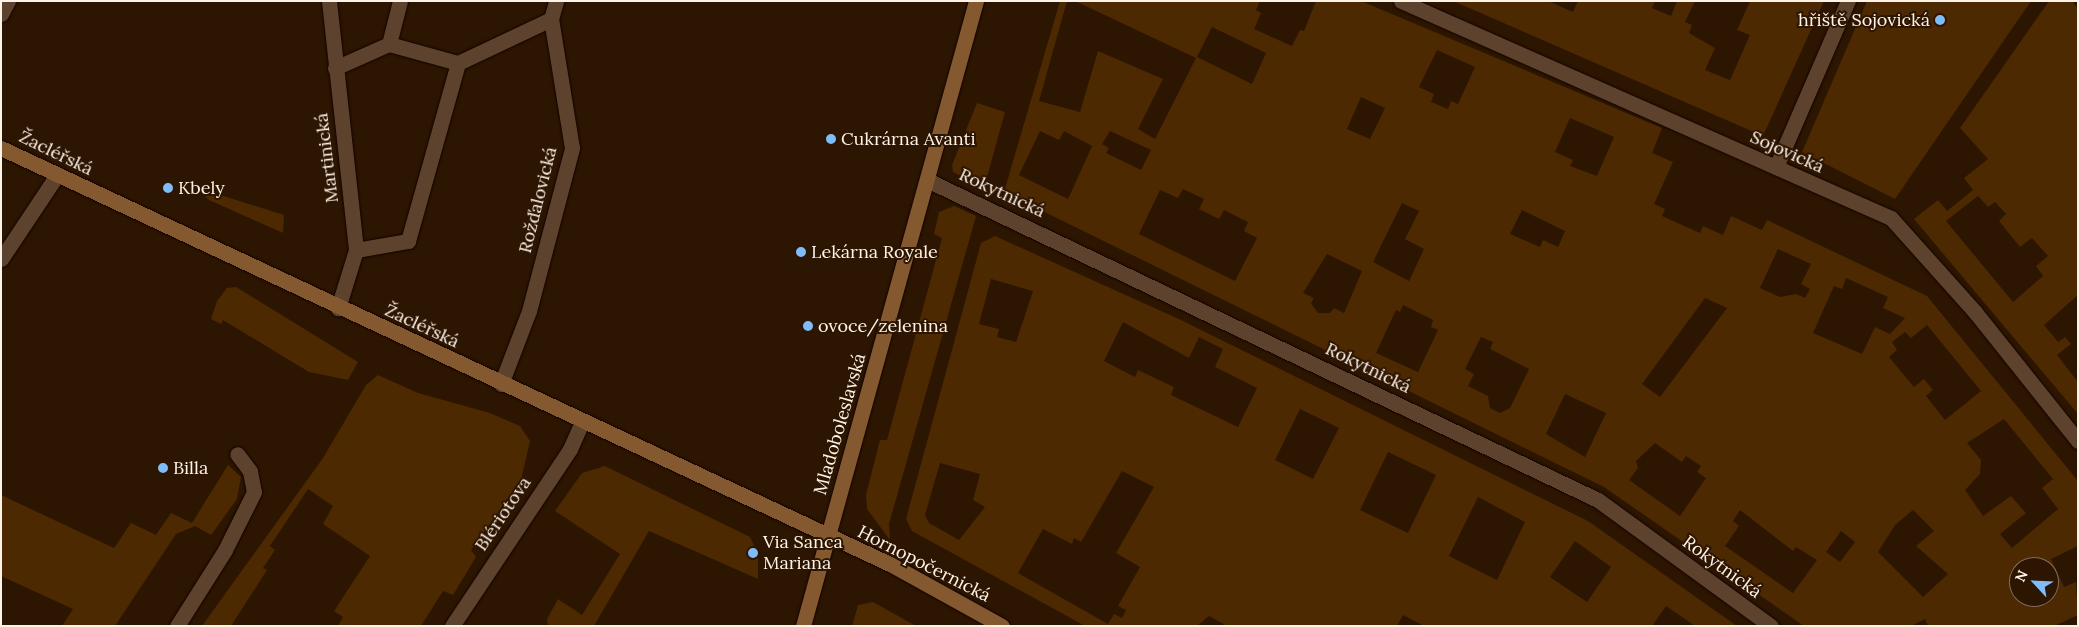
<!DOCTYPE html>
<html>
<head>
<meta charset="utf-8">
<style>
	body { margin:0 }
	#map { position:relative; width:2079px; height:627px; overflow:hidden; background:#2c1501; font-family:Lora,serif }
	div>[style] { position:absolute }
	.green>* { inset:0; background:#4d2901 }
	.roads { filter:drop-shadow(0 0 1px #130200) drop-shadow(0 0 1px #130200) }
	.lane>* { height:15px; margin:-7.5px; padding:0 7.5px; transform-origin:7.5px; border-radius:7.5px; background:#5d432d }
	.street>* { height:15px; margin:-7.5px; padding:0 7.5px; transform-origin:7.5px; border-radius:7.5px; background:#5d432d }
	.secondary>* { height:15px; margin:-7.5px; padding:0 7.5px; transform-origin:7.5px; border-radius:7.5px; background:#855930 }
	.dots>* { width:14px; height:14px; translate:-50% -50%; box-sizing:border-box; border:2px solid #2c1501; border-radius:50% }
	span { translate:-50% -50%; white-space:nowrap; text-align:center; line-height:1.15; -webkit-text-stroke:4px #2c1501; paint-order:stroke }
	.poi-label { font-size:18px; color:#fff2e7 }
	.right { translate:-100% -50%; text-align:right }
	.left { translate:0 -50%; text-align:left }
	.street-label { font-size:18px; color:#fff2e7 }
	.frame { position:absolute; inset:0; border:2px solid #fff2e7; pointer-events:none }
	.north { position:absolute; left:2009px; top:557px; width:50px; height:50px; box-sizing:border-box; background:#2c1501; border:1px solid #806d5d; border-radius:50%; rotate:295deg; font-size:14px; font-weight:700; line-height:20px; text-align:center; color:#fff2e7 }
	.north::after { content:''; display:block; margin:auto; width:18px; height:22px; background:#7ebdf9; clip-path:polygon(50% 0,100% 100%,50% 72%,0 100%) }
</style>
</head>
<body>
<div id="map">
	<div class="green">
		<i style="clip-path:polygon(evenodd,1060px 1px,1067px 1px,1039px 101px,1080px 112px,1098px 51px,1163px 79px,1138px 129px,1155px 139px,1196px 58px,1075px 1px,1260px 1px,1256px 10px,1261px 13px,1254px 29px,1292px 46px,1300px 30px,1304px 31px,1316px 1px,1361px 1px,1662px 128px,1652px 153px,1673px 162px,1654px 204px,1665px 209px,1662px 216px,1700px 233px,1703px 226px,1723px 235px,1731px 216px,1762px 230px,1767px 220px,1927px 296px,2078px 481px,2078px 546px,2051px 559px,2064px 587px,2076px 582px,2078px 615px,2054px 626px,1928px 626px,1925px 619px,1911px 626px,1804px 626px,1604px 487px,1004px 192px,1060px 1px,1212px 27px,1266px 53px,1252px 84px,1197px 57px,1212px 27px,1060px 1px,1437px 50px,1475px 67px,1458px 104px,1451px 101px,1448px 109px,1431px 102px,1434px 94px,1419px 87px,1437px 50px,1060px 1px,1361px 97px,1385px 108px,1370px 139px,1347px 129px,1361px 97px,1060px 1px,1570px 118px,1614px 137px,1597px 176px,1570px 166px,1573px 160px,1555px 152px,1570px 118px,1060px 1px,1040px 131px,1059px 140px,1064px 131px,1092px 146px,1068px 199px,1019px 175px,1040px 131px,1060px 1px,1110px 131px,1151px 150px,1141px 170px,1106px 153px,1109px 148px,1102px 144px,1110px 131px,1060px 1px,1183px 189px,1204px 199px,1199px 209px,1219px 219px,1224px 210px,1248px 222px,1244px 231px,1257px 238px,1235px 281px,1139px 234px,1160px 190px,1178px 198px,1183px 189px,1060px 1px,1402px 203px,1419px 211px,1405px 239px,1424px 249px,1409px 281px,1373px 262px,1402px 203px,1060px 1px,1522px 210px,1565px 231px,1558px 247px,1543px 240px,1540px 247px,1510px 234px,1522px 210px,1060px 1px,1778px 249px,1811px 264px,1801px 284px,1810px 289px,1805px 298px,1796px 294px,1780px 297px,1760px 288px,1778px 249px,1060px 1px,1327px 254px,1362px 271px,1344px 313px,1334px 308px,1330px 313px,1318px 313px,1311px 303px,1314px 298px,1303px 293px,1327px 254px,1060px 1px,1846px 278px,1888px 297px,1883px 308px,1905px 318px,1890px 334px,1875px 327px,1862px 354px,1813px 333px,1834px 286px,1842px 289px,1846px 278px,1060px 1px,1705px 298px,1727px 308px,1660px 397px,1642px 384px,1705px 298px,1060px 1px,1403px 305px,1433px 320px,1431px 327px,1438px 330px,1418px 372px,1376px 353px,1396px 310px,1400px 312px,1403px 305px,1060px 1px,1927px 325px,1981px 391px,1945px 420px,1926px 396px,1933px 390px,1924px 379px,1914px 387px,1889px 357px,1897px 350px,1892px 342px,1905px 332px,1911px 338px,1927px 325px,1060px 1px,1481px 337px,1493px 342px,1490px 349px,1529px 369px,1510px 408px,1500px 413px,1490px 408px,1488px 396px,1468px 386px,1474px 374px,1465px 369px,1481px 337px,1060px 1px,1565px 394px,1606px 413px,1585px 457px,1546px 434px,1565px 394px,1060px 1px,2004px 419px,2053px 479px,2042px 488px,2058px 509px,2012px 548px,2000px 534px,2026px 513px,2011px 496px,1983px 516px,1965px 490px,1980px 474px,1981px 460px,1967px 443px,2004px 419px,1060px 1px,1655px 443px,1682px 462px,1686px 456px,1701px 466px,1697px 472px,1706px 478px,1680px 516px,1629px 480px,1638px 468px,1636px 461px,1655px 443px,1060px 1px,1740px 510px,1793px 551px,1796px 547px,1817px 560px,1793px 593px,1725px 546px,1739px 526px,1733px 521px,1740px 510px,1060px 1px,1913px 510px,1934px 531px,1916px 546px,1948px 574px,1923px 597px,1878px 552px,1895px 525px,1913px 510px,1060px 1px,1841px 531px,1855px 542px,1840px 562px,1826px 552px,1841px 531px,1060px 1px,2019px 567px,2049px 567px,2049px 597px,2019px 597px,2019px 567px)"></i>
		<i style="clip-path:polygon(1453px 1px,1548px 1px,1573px 12px,1578px 1px,1655px 1px,1652px 8px,1671px 16px,1677px 1px,1695px 1px,1685px 22px,1692px 25px,1689px 33px,1715px 48px,1705px 70px,1730px 80px,1750px 35px,1737px 30px,1750px 1px,1824px 1px,1763px 136px)"></i>
		<i style="clip-path:polygon(1867px 1px,2031px 1px,1895px 199px,1802px 152px)"></i>
		<i style="clip-path:polygon(evenodd,2049px 1px,2072px 1px,2078px 9px,2078px 295px,2044px 325px,2058px 342px,2065px 337px,2071px 344px,2057px 355px,2078px 382px,2078px 414px,1914px 219px,1938px 200px,1947px 211px,1973px 190px,1964px 178px,1988px 159px,1960px 128px,2049px 1px,1978px 196px,1988px 207px,1995px 202px,2006px 214px,1999px 221px,2020px 247px,2032px 238px,2048px 256px,2036px 266px,2043px 276px,2013px 302px,1946px 221px,1978px 196px)"></i>
		<i style="clip-path:polygon(977px 103px,1005px 112px,984px 188px,953px 172px,952px 165px)"></i>
		<i style="clip-path:polygon(211px 192px,284px 215px,283px 233px,209px 200px,205px 196px)"></i>
		<i style="clip-path:polygon(954px 206px,976px 216px,889px 524px,890px 540px,867px 509px,866px 495px,880px 440px,887px 440px,942px 238px,934px 234px,939px 212px)"></i>
		<i style="clip-path:polygon(evenodd,995px 236px,1181px 320px,1588px 521px,1737px 626px,1695px 626px,1666px 606px,1652px 626px,1424px 626px,1403px 615px,1397px 626px,1227px 626px,1209px 616px,1197px 626px,1085px 626px,912px 531px,906px 519px,981px 243px,995px 236px,991px 279px,1033px 291px,1016px 342px,997px 337px,999px 329px,979px 324px,991px 279px,995px 236px,1123px 322px,1189px 358px,1199px 337px,1223px 349px,1215px 367px,1257px 388px,1238px 427px,1171px 395px,1174px 387px,1138px 370px,1135px 377px,1104px 361px,1123px 322px,995px 236px,1300px 409px,1339px 428px,1313px 479px,1275px 460px,1300px 409px,995px 236px,1388px 452px,1436px 475px,1408px 533px,1360px 510px,1388px 452px,995px 236px,940px 463px,980px 474px,973px 500px,985px 507px,959px 540px,929px 523px,925px 515px,940px 463px,995px 236px,1122px 471px,1154px 487px,1116px 553px,1140px 567px,1118px 606px,1126px 610px,1122px 618px,1114px 614px,1108px 624px,1018px 573px,1043px 529px,1072px 544px,1074px 538px,1081px 542px,1122px 471px,995px 236px,1478px 497px,1525px 522px,1497px 580px,1449px 556px,1478px 497px,995px 236px,1575px 541px,1611px 567px,1587px 602px,1550px 577px,1575px 541px)"></i>
		<i style="clip-path:polygon(236px 287px,358px 362px,348px 380px,309px 372px,223px 320px,221px 324px,211px 319px,217px 301px,227px 288px)"></i>
		<i style="clip-path:polygon(378px 375px,418px 393px,490px 413px,520px 426px,530px 441px,521px 480px,471px 550px,476px 557px,453px 595px,443px 591px,421px 626px,338px 626px,343px 617px,334px 611px,370px 556px,323px 524px,333px 506px,308px 489px,270px 546px,275px 550px,263px 568px,267px 570px,231px 626px,202px 626px,323px 458px,366px 385px)"></i>
		<i style="clip-path:polygon(228px 465px,241px 477px,237px 499px,211px 535px,195px 526px,176px 534px,115px 626px,62px 626px,73px 609px,1px 576px,1px 495px,114px 548px,131px 523px,156px 535px,171px 513px,192px 523px)"></i>
		<i style="clip-path:polygon(605px 466px,750px 537px,758px 554px,758px 579px,649px 531px,594px 626px,548px 626px,547px 619px,558px 599px,582px 615px,620px 554px,555px 511px,582px 473px)"></i>
		<i style="clip-path:polygon(873px 602px,916px 626px,852px 626px,858px 605px)"></i>
	</div>
	<div class="roads">
		<div class="lane">
			<i style="left:501px;top:384px;width:78px;rotate:-69deg"></i>
			<i style="left:529px;top:311px;width:169px;rotate:-75.2deg"></i>
			<i style="left:572px;top:148px;width:131px;rotate:-99.2deg"></i>
			<i style="left:225px;top:550px;width:65px;rotate:-63.4deg"></i>
			<i style="left:254px;top:492px;width:21px;rotate:-101deg"></i>
			<i style="left:250px;top:471px;width:21px;rotate:-127deg"></i>
		</div>
		<div class="street">
			<i style="left:329px;top:1px;width:250px;rotate:83.8deg"></i>
			<i style="left:356px;top:250px;width:61px;rotate:107.2deg"></i>
			<i style="left:1401px;top:1px;width:536px;rotate:23.89deg"></i>
			<i style="left:1891px;top:218px;width:126px;rotate:48.2deg"></i>
			<i style="left:1975px;top:312px;width:165px;rotate:51.4deg"></i>
			<i style="left:1px;top:14px;width:15px;rotate:-62deg"></i>
			<i style="left:389px;top:44px;width:72px;rotate:15.4deg"></i>
			<i style="left:335px;top:68px;width:59px;rotate:-24deg"></i>
			<i style="left:389px;top:44px;width:44px;rotate:-75.7deg"></i>
			<i style="left:1776px;top:167px;width:181px;rotate:-66.6deg"></i>
			<i style="left:927px;top:180px;width:743px;rotate:25.5deg"></i>
			<i style="left:1598px;top:500px;width:214px;rotate:36.1deg"></i>
			<i style="left:356px;top:250px;width:53px;rotate:-9.8deg"></i>
			<i style="left:408px;top:241px;width:185px;rotate:-74.3deg"></i>
			<i style="left:458px;top:63px;width:103px;rotate:-25.3deg"></i>
			<i style="left:551px;top:19px;width:19px;rotate:-74deg"></i>
			<i style="left:1px;top:259px;width:101px;rotate:-56.3deg"></i>
			<i style="left:177px;top:626px;width:90px;rotate:-57.7deg"></i>
			<i style="left:452px;top:626px;width:213px;rotate:-56.3deg"></i>
			<i style="left:570px;top:449px;width:30px;rotate:-66deg"></i>
		</div>
		<div class="secondary">
			<i style="left:1px;top:148px;width:982px;rotate:25.08deg"></i>
			<i style="left:890px;top:564px;width:128px;rotate:29deg"></i>
			<i style="left:803px;top:626px;width:649px;rotate:-74.53deg"></i>
		</div>
	</div>
	<div class="dots">
		<i style="left:1940px;top:20px;background:#7ebdf9"></i>
		<i style="left:831px;top:139px;background:#7ebdf9"></i>
		<i style="left:168px;top:188px;background:#7ebdf9"></i>
		<i style="left:801px;top:252px;background:#7ebdf9"></i>
		<i style="left:808px;top:326px;background:#7ebdf9"></i>
		<i style="left:163px;top:468px;background:#7ebdf9"></i>
		<i style="left:753px;top:553px;background:#7ebdf9"></i>
	</div>
	<div class="poi-label">
		<span class="right" style="left:1930px;top:20px">hřiště Sojovická</span>
		<span class="left" style="left:841px;top:139px">Cukrárna Avanti</span>
		<span class="left" style="left:178px;top:188px">Kbely</span>
		<span class="left" style="left:811px;top:252px">Lekárna Royale</span>
		<span class="left" style="left:818px;top:326px">ovoce/zelenina</span>
		<span class="left" style="left:173px;top:468px">Billa</span>
		<span class="left" style="left:763px;top:553px">Via Sanca<br>Mariana</span>
	</div>
	<div class="street-label">
		<span style="left:1787px;top:152px;rotate:24deg">Sojovická</span>
		<span style="left:56px;top:153px;rotate:26deg">Žacléřská</span>
		<span style="left:327px;top:158px;rotate:-97deg">Martinická</span>
		<span style="left:1002px;top:193px;rotate:25deg">Rokytnická</span>
		<span style="left:538px;top:200px;rotate:-76deg">Rožďalovická</span>
		<span style="left:422px;top:326px;rotate:25deg">Žacléřská</span>
		<span style="left:1368px;top:368px;rotate:26deg">Rokytnická</span>
		<span style="left:840px;top:424px;rotate:-74deg">Mladoboleslavská</span>
		<span style="left:503px;top:514px;rotate:-56deg">Blériotova</span>
		<span style="left:924px;top:564px;rotate:27deg">Hornopočernická</span>
		<span style="left:1722px;top:567px;rotate:36deg">Rokytnická</span>
	</div>
	<div class="frame"></div>
	<div class="north">N</div>
</div>
</body>
</html>
